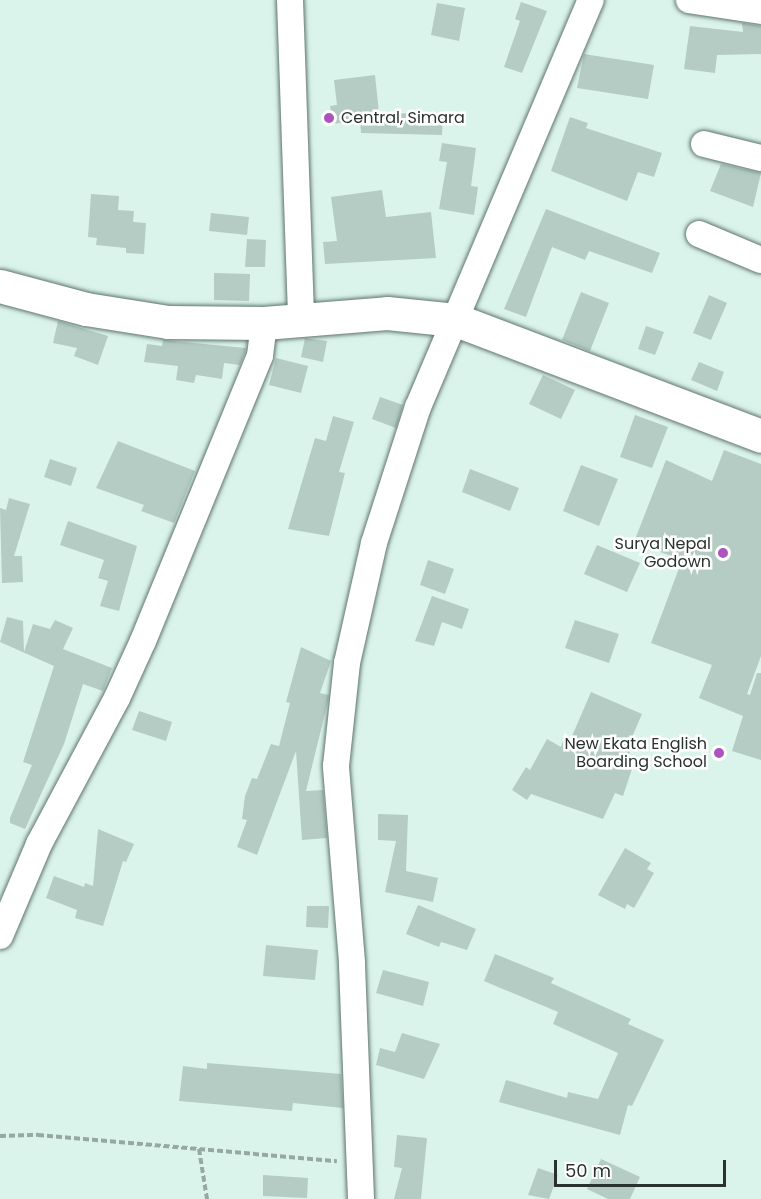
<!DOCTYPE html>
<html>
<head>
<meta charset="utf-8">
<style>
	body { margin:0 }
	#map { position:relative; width:761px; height:1199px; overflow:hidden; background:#dbf4eb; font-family:Poppins,sans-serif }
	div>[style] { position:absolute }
	.building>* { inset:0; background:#b4ccc4 }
	.path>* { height:4px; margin-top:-2px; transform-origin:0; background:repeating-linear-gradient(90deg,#96a8a2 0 6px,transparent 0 9px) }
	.roads { filter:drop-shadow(0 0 2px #5f756d) drop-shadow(0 0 2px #5f756d) }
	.minor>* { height:26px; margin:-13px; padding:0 13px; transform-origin:13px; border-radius:13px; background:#fff }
	.secondary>* { height:33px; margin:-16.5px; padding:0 16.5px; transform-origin:16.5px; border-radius:16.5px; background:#fff }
	.dots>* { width:16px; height:16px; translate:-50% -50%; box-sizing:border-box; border:3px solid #fff; border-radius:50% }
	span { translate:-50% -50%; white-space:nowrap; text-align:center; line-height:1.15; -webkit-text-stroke:5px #fff; paint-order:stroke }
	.poi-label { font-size:16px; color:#29322f }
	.left { translate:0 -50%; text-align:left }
	.right { translate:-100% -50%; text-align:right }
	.scale { position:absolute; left:554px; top:1160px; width:172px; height:27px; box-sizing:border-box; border:3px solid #29322f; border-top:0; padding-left:8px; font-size:18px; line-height:21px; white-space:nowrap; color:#29322f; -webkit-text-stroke:4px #fff; paint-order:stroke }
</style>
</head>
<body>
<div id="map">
	<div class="building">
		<i style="clip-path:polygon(521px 2px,547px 11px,522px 73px,504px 67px,520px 21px,515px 19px)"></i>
		<i style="clip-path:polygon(437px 3px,465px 8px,459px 41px,431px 35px)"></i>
		<i style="clip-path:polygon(742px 23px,761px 26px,761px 54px,717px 55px,715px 73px,684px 69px,690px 26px,743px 32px)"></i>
		<i style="clip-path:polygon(584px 54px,654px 65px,648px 99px,577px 88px)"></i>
		<i style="clip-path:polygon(375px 75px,379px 113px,443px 114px,442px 135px,361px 133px,360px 120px,333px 124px,330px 106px,337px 105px,334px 80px)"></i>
		<i style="clip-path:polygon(570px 117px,588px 123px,586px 128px,662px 153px,654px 177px,638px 172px,627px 201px,551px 171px)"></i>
		<i style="clip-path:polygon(442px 143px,476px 148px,471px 186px,478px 187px,474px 215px,439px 209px,447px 162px,439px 161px)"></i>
		<i style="clip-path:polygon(721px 164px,761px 173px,753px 207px,710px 191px)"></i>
		<i style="clip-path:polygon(382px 190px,386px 217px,431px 212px,436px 258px,325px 264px,323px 242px,337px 241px,331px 197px)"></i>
		<i style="clip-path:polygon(91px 194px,119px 196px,118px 210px,134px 211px,133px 222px,146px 223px,144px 254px,126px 253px,126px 248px,96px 245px,97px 238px,88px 237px)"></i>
		<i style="clip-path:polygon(546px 209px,660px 253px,652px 273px,589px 251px,585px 260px,552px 247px,526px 317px,504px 309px)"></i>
		<i style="clip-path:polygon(211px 213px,249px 217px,247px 235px,209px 231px)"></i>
		<i style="clip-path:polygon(247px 239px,266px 240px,265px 267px,245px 267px)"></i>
		<i style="clip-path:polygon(214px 273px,250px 274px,249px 301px,214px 300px)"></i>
		<i style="clip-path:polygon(581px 292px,609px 303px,590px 351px,562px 340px)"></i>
		<i style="clip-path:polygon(709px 295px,727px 303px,711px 340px,693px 333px)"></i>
		<i style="clip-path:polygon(58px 321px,108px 336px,98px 365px,74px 356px,77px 348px,53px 343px)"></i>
		<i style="clip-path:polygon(646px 326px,664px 332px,655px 355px,638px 349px)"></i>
		<i style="clip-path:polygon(305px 338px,327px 341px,323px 362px,301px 357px)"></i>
		<i style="clip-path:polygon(163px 340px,246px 348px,245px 352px,240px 365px,224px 363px,222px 379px,196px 375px,194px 383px,176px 380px,178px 366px,144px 362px,147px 344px,162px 346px)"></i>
		<i style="clip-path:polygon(276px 358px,308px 366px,301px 393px,269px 385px)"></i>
		<i style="clip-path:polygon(699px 362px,724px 372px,717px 391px,691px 380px)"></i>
		<i style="clip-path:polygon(543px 375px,575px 390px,561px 419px,529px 404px)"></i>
		<i style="clip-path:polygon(380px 397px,403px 405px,396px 428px,372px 419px)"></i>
		<i style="clip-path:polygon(635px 415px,668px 427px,652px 468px,620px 457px)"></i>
		<i style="clip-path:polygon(333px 416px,354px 422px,339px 472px,345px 473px,329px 536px,288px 529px,315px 438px,326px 441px)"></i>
		<i style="clip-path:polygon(118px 441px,195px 471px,174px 523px,141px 511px,144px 505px,96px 488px)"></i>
		<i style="clip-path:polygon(724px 450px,761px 464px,761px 656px,747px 694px,750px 695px,757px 673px,761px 673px,761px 760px,732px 751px,743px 716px,699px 698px,712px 665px,651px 643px,682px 560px,634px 542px,666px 460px,712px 481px)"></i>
		<i style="clip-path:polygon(50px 459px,77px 468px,71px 486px,44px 477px)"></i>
		<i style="clip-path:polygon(581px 465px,618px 479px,599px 526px,563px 511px)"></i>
		<i style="clip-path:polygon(470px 469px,519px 488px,510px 511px,462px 492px)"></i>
		<i style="clip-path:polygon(9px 498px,30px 504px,14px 556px,22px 556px,23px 582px,2px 583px,0 508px,6px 510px)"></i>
		<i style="clip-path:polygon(68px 521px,137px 546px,119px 611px,100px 606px,108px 581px,98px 578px,104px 560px,60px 545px)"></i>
		<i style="clip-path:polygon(597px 545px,640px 563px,627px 592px,584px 574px)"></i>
		<i style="clip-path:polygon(428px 560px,454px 569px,445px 594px,420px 585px)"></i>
		<i style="clip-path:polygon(432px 596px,469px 609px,462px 629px,442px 622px,434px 646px,415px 641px)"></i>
		<i style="clip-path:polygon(7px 617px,23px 621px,24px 652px,33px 624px,50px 629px,55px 620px,73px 628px,63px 649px,112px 668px,103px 691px,83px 684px,64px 744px,25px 829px,10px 823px,10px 818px,32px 765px,23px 762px,54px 666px,0 642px)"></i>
		<i style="clip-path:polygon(575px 620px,619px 634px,609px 663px,565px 648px)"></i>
		<i style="clip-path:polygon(301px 647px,331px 661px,320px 693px,329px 695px,328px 701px,306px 791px,323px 790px,327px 838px,302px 840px,296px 751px,257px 855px,237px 847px,247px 820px,242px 819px,245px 796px,252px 778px,257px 779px,271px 744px,279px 746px,290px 703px,286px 702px)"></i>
		<i style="clip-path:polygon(591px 692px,642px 714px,629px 744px,633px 745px,624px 766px,632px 769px,623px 796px,615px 793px,603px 819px,531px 794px,527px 800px,512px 790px,526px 767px,530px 770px,547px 739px,561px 747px,563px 741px,569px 743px)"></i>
		<i style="clip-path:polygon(139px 711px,172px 722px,166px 741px,132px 730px)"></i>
		<i style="clip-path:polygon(378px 814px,408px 815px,406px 871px,438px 878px,433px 902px,385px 892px,396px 841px,378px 840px)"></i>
		<i style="clip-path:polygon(98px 829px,134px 844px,126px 862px,123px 861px,103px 926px,75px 918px,77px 910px,46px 898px,54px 876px,84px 887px,85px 883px,93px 886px)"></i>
		<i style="clip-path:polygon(625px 848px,651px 863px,647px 869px,654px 873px,634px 908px,627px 904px,625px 909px,598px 895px)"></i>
		<i style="clip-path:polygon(418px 905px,476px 929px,467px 950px,441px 942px,439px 947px,406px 934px)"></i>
		<i style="clip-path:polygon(307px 906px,329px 906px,328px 928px,306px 927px)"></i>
		<i style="clip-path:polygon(266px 945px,318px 950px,315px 980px,263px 976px)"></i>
		<i style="clip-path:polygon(495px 954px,554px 978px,551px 983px,631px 1019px,628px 1024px,664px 1040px,632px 1106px,628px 1105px,620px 1135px,499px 1102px,506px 1080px,567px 1098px,568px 1092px,598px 1099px,618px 1053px,553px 1024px,558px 1012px,484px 981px)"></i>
		<i style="clip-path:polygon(383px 970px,429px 982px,423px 1006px,376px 993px)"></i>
		<i style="clip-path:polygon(402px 1033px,440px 1044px,424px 1079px,376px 1065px,380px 1048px,395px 1052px)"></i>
		<i style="clip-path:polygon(207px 1063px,341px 1074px,343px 1108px,293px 1103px,292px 1111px,179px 1101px,183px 1066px,207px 1069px)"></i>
		<i style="clip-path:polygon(397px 1135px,427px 1138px,421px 1199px,394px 1199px,402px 1168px,394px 1167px)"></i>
		<i style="clip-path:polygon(601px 1159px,640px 1177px,630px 1199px,608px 1199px,587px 1189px)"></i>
		<i style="clip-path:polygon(538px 1168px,558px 1175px,549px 1199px,528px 1195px)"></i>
		<i style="clip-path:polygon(263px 1175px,308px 1178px,307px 1198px,263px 1196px)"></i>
	</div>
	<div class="path">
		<i style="left:0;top:1136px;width:38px;rotate:-2deg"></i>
		<i style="left:38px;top:1135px;width:300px;rotate:5deg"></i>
		<i style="left:199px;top:1149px;width:51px;rotate:80.9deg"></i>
	</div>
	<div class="roads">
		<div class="minor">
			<i style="left:290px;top:0;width:318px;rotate:88deg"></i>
			<i style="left:689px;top:0;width:73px;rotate:8.7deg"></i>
			<i style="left:704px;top:144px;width:59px;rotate:13.8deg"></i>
			<i style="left:699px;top:234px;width:67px;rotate:22.8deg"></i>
			<i style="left:0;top:936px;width:100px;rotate:-67deg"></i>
			<i style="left:39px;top:844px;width:166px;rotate:-61.9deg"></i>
			<i style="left:117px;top:698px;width:63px;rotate:-65.5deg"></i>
			<i style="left:143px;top:641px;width:308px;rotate:-67.7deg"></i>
			<i style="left:260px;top:356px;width:33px;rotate:-83deg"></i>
			<i style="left:361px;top:1199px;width:237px;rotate:-92.2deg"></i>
			<i style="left:352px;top:962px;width:197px;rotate:-94.7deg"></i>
			<i style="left:336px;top:766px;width:104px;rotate:-83.9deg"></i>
			<i style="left:347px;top:663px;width:123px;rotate:-77.3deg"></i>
			<i style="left:374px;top:543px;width:143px;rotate:-72.1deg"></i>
			<i style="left:418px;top:407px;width:442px;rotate:-67deg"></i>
		</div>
		<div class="secondary">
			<i style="left:0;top:286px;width:89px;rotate:15deg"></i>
			<i style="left:86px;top:309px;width:83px;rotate:9deg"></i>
			<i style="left:168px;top:322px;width:96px;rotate:0.6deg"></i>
			<i style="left:264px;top:323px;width:123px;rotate:-4.6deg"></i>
			<i style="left:387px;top:313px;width:69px;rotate:5.8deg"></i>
			<i style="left:456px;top:320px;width:326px;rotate:20.8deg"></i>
		</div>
	</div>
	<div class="dots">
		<i style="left:329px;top:118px;background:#ad53bf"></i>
		<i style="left:723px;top:553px;background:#ad53bf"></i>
		<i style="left:719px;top:753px;background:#ad53bf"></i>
	</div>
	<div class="poi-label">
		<span class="left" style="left:341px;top:118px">Central, Simara</span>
		<span class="right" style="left:711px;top:553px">Surya Nepal<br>Godown</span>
		<span class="right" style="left:707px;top:753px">New Ekata English<br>Boarding School</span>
	</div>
	<div class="scale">50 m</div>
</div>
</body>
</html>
